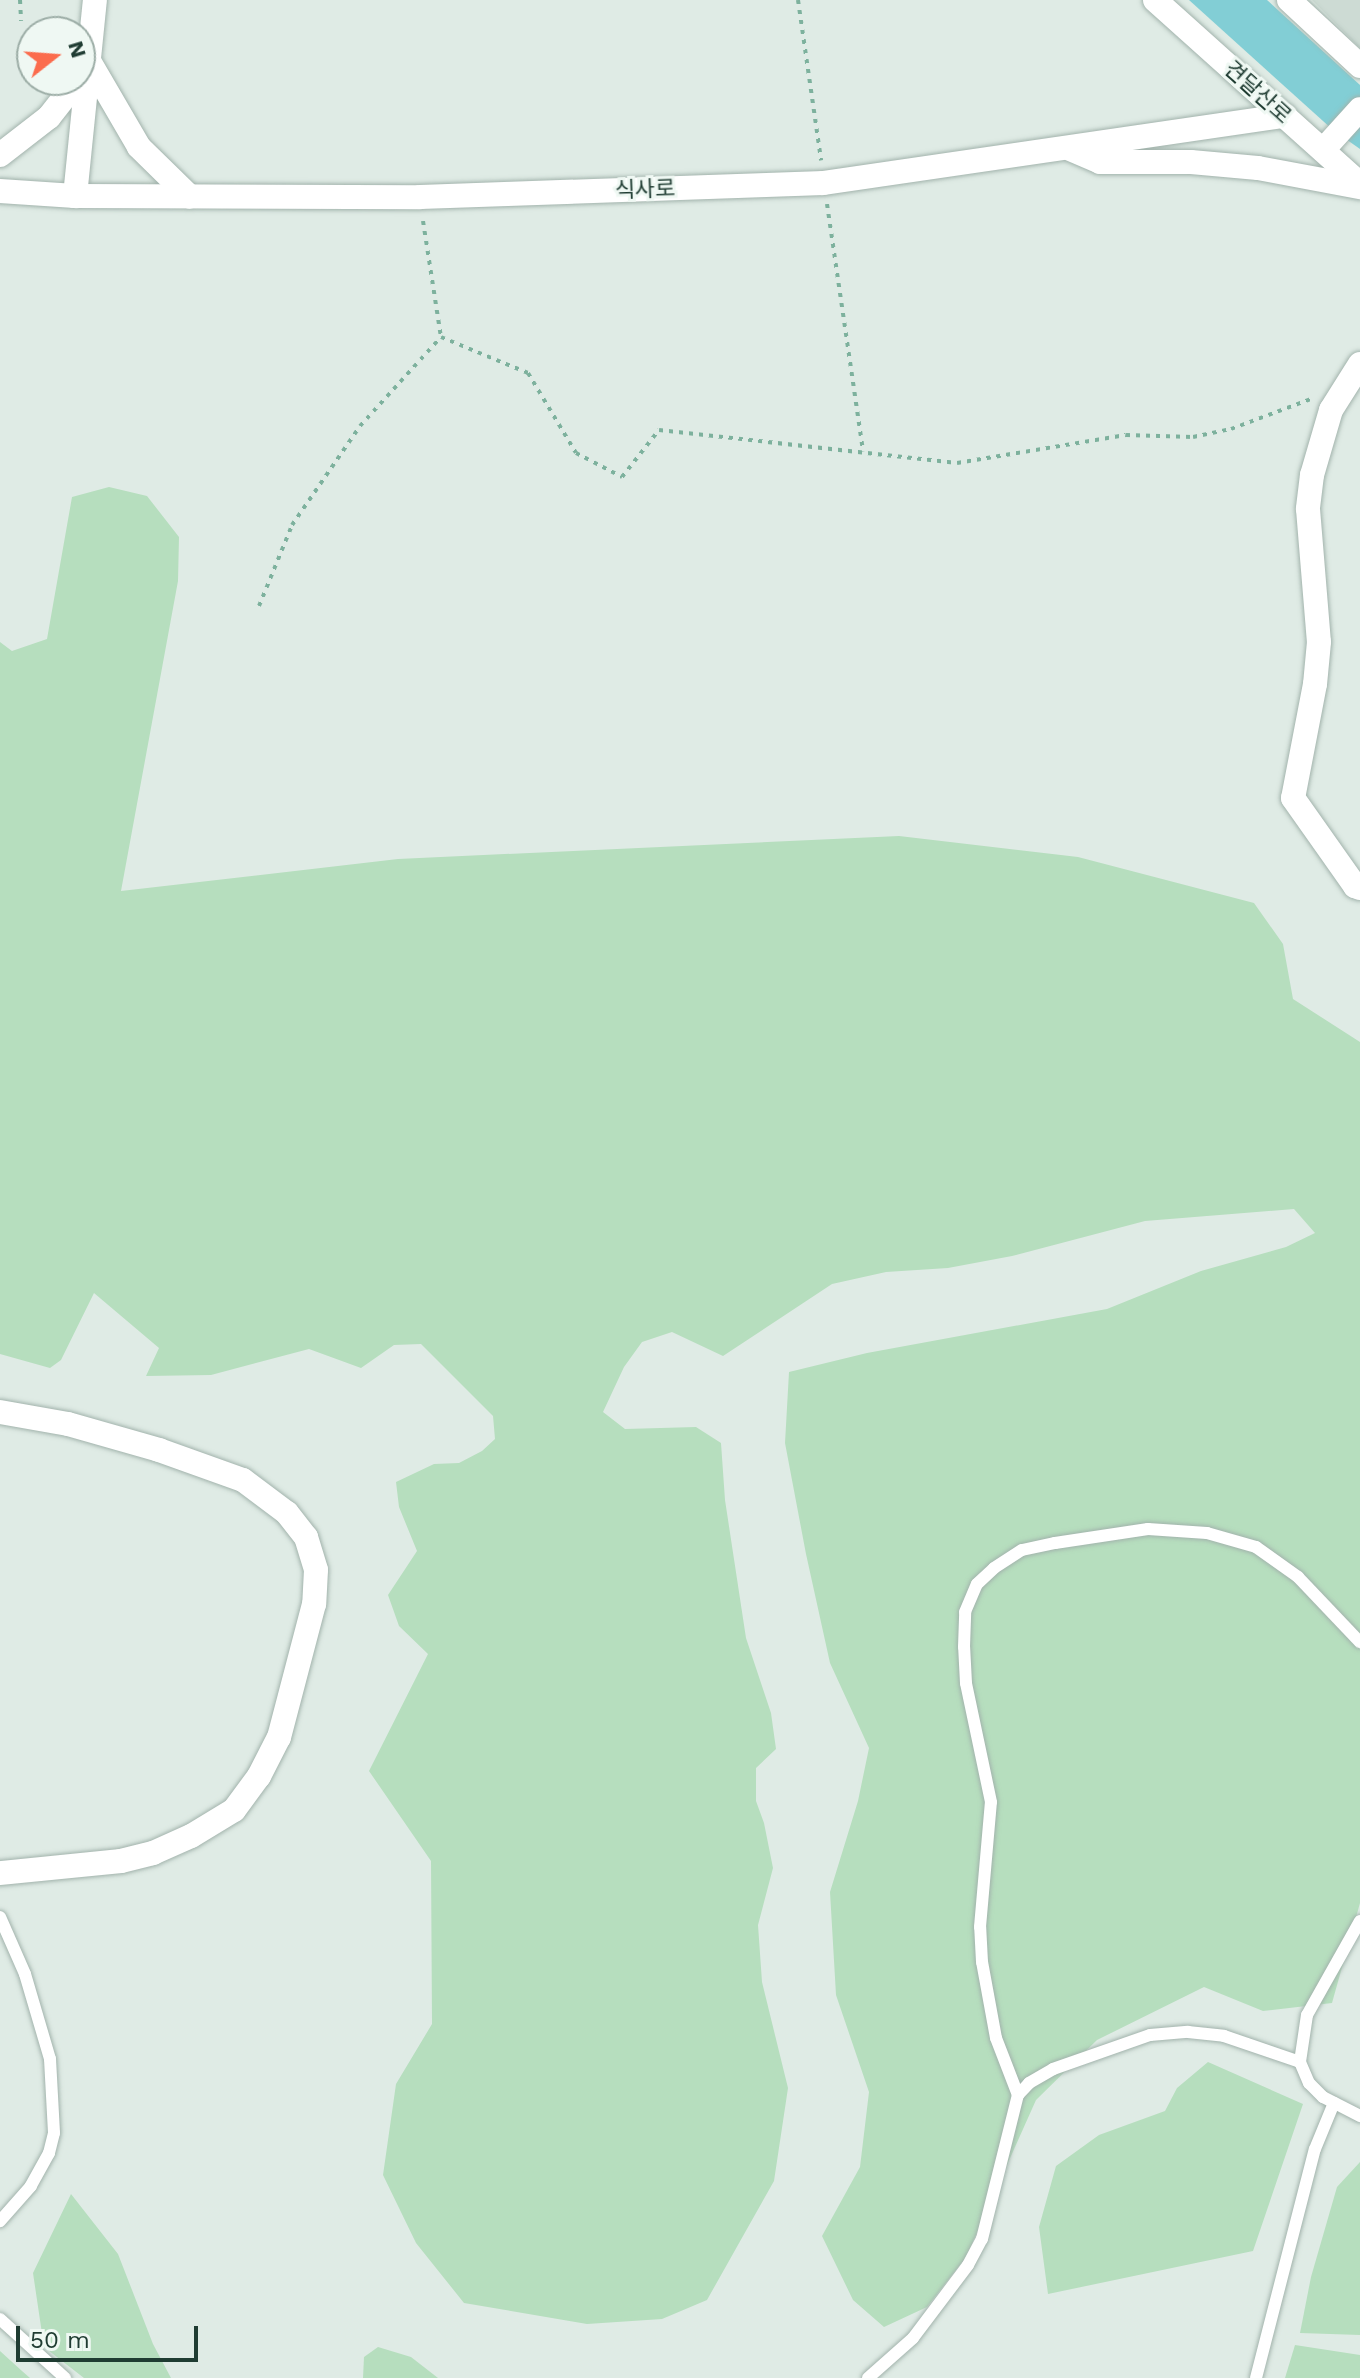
<!DOCTYPE html>
<html>
<head>
<meta charset="utf-8">
<style>
	body { margin:0 }
	#map { position:relative; width:1360px; height:2378px; overflow:hidden; background:#dfebe5; font-family:"Work Sans","Noto Sans KR",sans-serif }
	div>[style] { position:absolute }
	.built>* { inset:0; background:#cddbd4 }
	.green>* { inset:0; background:#b6debe }
	.water>* { inset:0; background:#82ced5 }
	.path>* { height:4px; margin-top:-2px; transform-origin:0; background:repeating-linear-gradient(90deg,#7db19d 0 4px,transparent 0 10px) }
	.roads { filter:drop-shadow(0 0 2px #a2b3ac) drop-shadow(0 0 2px #a2b3ac) }
	.lane>* { height:12px; margin:-6px; padding:0 6px; transform-origin:6px; border-radius:6px; background:#fff }
	.street>* { height:24px; margin:-12px; padding:0 12px; transform-origin:12px; border-radius:12px; background:#fff }
	.secondary>* { height:24px; margin:-12px; padding:0 12px; transform-origin:12px; border-radius:12px; background:#fff }
	span { translate:-50% -50%; white-space:nowrap; text-align:center; line-height:1.15; -webkit-text-stroke:6px #eff8f3; paint-order:stroke }
	.street-label { font-size:22px; color:#1f3c32 }
	.north { position:absolute; left:16px; top:16px; width:80px; height:80px; box-sizing:border-box; background:#eff8f3; border:2px solid #9cada6; border-radius:50%; rotate:73deg; font-size:22px; font-weight:700; line-height:32px; text-align:center; color:#1f3c32 }
	.north::after { content:''; display:block; margin:auto; width:28px; height:36px; background:#fb6c4d; clip-path:polygon(50% 0,100% 100%,50% 72%,0 100%) }
	.scale { position:absolute; left:16px; top:2326px; width:182px; height:36px; box-sizing:border-box; border:4px solid #1f3c32; border-top:0; padding-left:10px; font-size:24px; line-height:28px; white-space:nowrap; color:#1f3c32; -webkit-text-stroke:6px #eff8f3; paint-order:stroke }
</style>
</head>
<body>
<div id="map">
	<div class="built">
		<i style="clip-path:polygon(1312px 0,1360px 0,1360px 48px)"></i>
	</div>
	<div class="green">
		<i style="clip-path:polygon(109px 487px,147px 496px,179px 537px,178px 581px,121px 891px,398px 859px,899px 836px,1078px 857px,1254px 903px,1283px 944px,1293px 999px,1360px 1042px,1360px 1903px,1332px 2003px,1263px 2011px,1204px 1987px,1097px 2040px,1036px 2100px,966px 2257px,927px 2307px,884px 2327px,853px 2300px,822px 2236px,860px 2167px,869px 2092px,836px 1995px,830px 1892px,858px 1801px,869px 1748px,830px 1663px,806px 1554px,785px 1443px,789px 1372px,867px 1353px,1107px 1309px,1201px 1271px,1286px 1247px,1315px 1233px,1294px 1209px,1145px 1221px,1012px 1256px,948px 1268px,886px 1272px,832px 1284px,723px 1356px,672px 1332px,642px 1342px,624px 1367px,603px 1412px,625px 1429px,696px 1427px,721px 1443px,725px 1500px,746px 1638px,771px 1713px,776px 1749px,756px 1768px,756px 1801px,764px 1823px,773px 1868px,758px 1925px,762px 1982px,788px 2088px,774px 2181px,707px 2300px,662px 2319px,587px 2324px,464px 2303px,416px 2243px,383px 2175px,396px 2084px,432px 2024px,431px 1861px,369px 1771px,428px 1654px,399px 1626px,388px 1595px,417px 1551px,399px 1507px,396px 1482px,434px 1464px,459px 1463px,482px 1451px,495px 1439px,493px 1416px,421px 1344px,394px 1345px,361px 1368px,309px 1349px,211px 1375px,146px 1376px,159px 1348px,94px 1293px,61px 1360px,50px 1368px,0 1354px,0 642px,12px 651px,47px 639px,72px 497px)"></i>
		<i style="clip-path:polygon(1208px 2062px,1303px 2104px,1253px 2251px,1048px 2294px,1039px 2227px,1056px 2166px,1099px 2135px,1165px 2111px,1177px 2088px)"></i>
		<i style="clip-path:polygon(1360px 2162px,1360px 2335px,1300px 2333px,1311px 2277px,1337px 2187px)"></i>
		<i style="clip-path:polygon(71px 2194px,118px 2254px,153px 2344px,171px 2378px,84px 2378px,44px 2347px,33px 2273px)"></i>
		<i style="clip-path:polygon(1295px 2345px,1360px 2355px,1360px 2378px,1285px 2378px)"></i>
		<i style="clip-path:polygon(378px 2347px,411px 2357px,438px 2378px,363px 2378px,364px 2357px)"></i>
		<i style="clip-path:polygon(0 2351px,22px 2371px,30px 2378px,0 2378px)"></i>
	</div>
	<div class="water">
		<i style="clip-path:polygon(1189px 0,1267px 0,1360px 85px,1360px 149px,1333px 130px)"></i>
	</div>
	<div class="path">
		<i style="left:20px;top:0;width:21px;rotate:87deg"></i>
		<i style="left:798px;top:0;width:162px;rotate:81.8deg"></i>
		<i style="left:827px;top:204px;width:250px;rotate:81.7deg"></i>
		<i style="left:423px;top:221px;width:117px;rotate:81.2deg"></i>
		<i style="left:441px;top:337px;width:94px;rotate:22.5deg"></i>
		<i style="left:528px;top:373px;width:93px;rotate:59deg"></i>
		<i style="left:576px;top:453px;width:52px;rotate:27.6deg"></i>
		<i style="left:622px;top:477px;width:60px;rotate:-51.8deg"></i>
		<i style="left:659px;top:430px;width:300px;rotate:6.3deg"></i>
		<i style="left:957px;top:463px;width:171px;rotate:-9.4deg"></i>
		<i style="left:1126px;top:435px;width:67px;rotate:1.7deg"></i>
		<i style="left:1193px;top:437px;width:39px;rotate:-12deg"></i>
		<i style="left:1231px;top:429px;width:85px;rotate:-20.6deg"></i>
		<i style="left:259px;top:606px;width:87px;rotate:-67.8deg"></i>
		<i style="left:292px;top:525px;width:120px;rotate:-55.5deg"></i>
		<i style="left:360px;top:426px;width:120px;rotate:-47.7deg"></i>
	</div>
	<div class="roads">
		<div class="lane">
			<i style="left:0;top:1917px;width:62px;rotate:66.3deg"></i>
			<i style="left:25px;top:1974px;width:89px;rotate:73.6deg"></i>
			<i style="left:50px;top:2059px;width:74px;rotate:86.9deg"></i>
			<i style="left:54px;top:2133px;width:21px;rotate:104deg"></i>
			<i style="left:49px;top:2153px;width:38px;rotate:119deg"></i>
			<i style="left:31px;top:2186px;width:47px;rotate:131.5deg"></i>
			<i style="left:1360px;top:1921px;width:108px;rotate:119.4deg"></i>
			<i style="left:1307px;top:2015px;width:48px;rotate:98.5deg"></i>
			<i style="left:1300px;top:2062px;width:23px;rotate:67deg"></i>
			<i style="left:1309px;top:2083px;width:20px;rotate:45deg"></i>
			<i style="left:1323px;top:2097px;width:42px;rotate:27.2deg"></i>
			<i style="left:1018px;top:2095px;width:61px;rotate:-111.1deg"></i>
			<i style="left:996px;top:2038px;width:77px;rotate:-100.4deg"></i>
			<i style="left:982px;top:1962px;width:35px;rotate:-93deg"></i>
			<i style="left:980px;top:1927px;width:125px;rotate:-85deg"></i>
			<i style="left:991px;top:1802px;width:122px;rotate:-101.9deg"></i>
			<i style="left:966px;top:1683px;width:36px;rotate:-93deg"></i>
			<i style="left:964px;top:1647px;width:35px;rotate:-88deg"></i>
			<i style="left:965px;top:1612px;width:30px;rotate:-67deg"></i>
			<i style="left:977px;top:1584px;width:23px;rotate:-43deg"></i>
			<i style="left:994px;top:1568px;width:33px;rotate:-33deg"></i>
			<i style="left:1022px;top:1550px;width:34px;rotate:-12deg"></i>
			<i style="left:1055px;top:1543px;width:94px;rotate:-8.6deg"></i>
			<i style="left:1148px;top:1529px;width:59px;rotate:3.9deg"></i>
			<i style="left:1207px;top:1533px;width:51px;rotate:15.9deg"></i>
			<i style="left:1256px;top:1547px;width:52px;rotate:35.5deg"></i>
			<i style="left:1298px;top:1577px;width:90px;rotate:46.4deg"></i>
			<i style="left:0;top:2319px;width:88px;rotate:42.2deg"></i>
			<i style="left:868px;top:2378px;width:60px;rotate:-41.6deg"></i>
			<i style="left:913px;top:2338px;width:91px;rotate:-53deg"></i>
			<i style="left:968px;top:2265px;width:30px;rotate:-62deg"></i>
			<i style="left:982px;top:2239px;width:148px;rotate:-76deg"></i>
			<i style="left:1018px;top:2095px;width:16px;rotate:-47deg"></i>
			<i style="left:1029px;top:2083px;width:28px;rotate:-30deg"></i>
			<i style="left:1053px;top:2069px;width:103px;rotate:-19.3deg"></i>
			<i style="left:1150px;top:2035px;width:38px;rotate:-5deg"></i>
			<i style="left:1188px;top:2032px;width:36px;rotate:6deg"></i>
			<i style="left:1224px;top:2036px;width:80px;rotate:18.9deg"></i>
			<i style="left:1256px;top:2378px;width:236px;rotate:-75.6deg"></i>
			<i style="left:1315px;top:2149px;width:50px;rotate:-67.6deg"></i>
		</div>
		<div class="street">
			<i style="left:1289px;top:0;width:97px;rotate:42.9deg"></i>
			<i style="left:1323px;top:150px;width:55px;rotate:-47.9deg"></i>
			<i style="left:1360px;top:364px;width:54px;rotate:122.2deg"></i>
			<i style="left:1331px;top:410px;width:68px;rotate:106.3deg"></i>
			<i style="left:1312px;top:475px;width:34px;rotate:97deg"></i>
			<i style="left:1308px;top:509px;width:133px;rotate:85.3deg"></i>
			<i style="left:1319px;top:642px;width:42px;rotate:95.4deg"></i>
			<i style="left:1315px;top:684px;width:116px;rotate:100.9deg"></i>
			<i style="left:1293px;top:798px;width:108px;rotate:54.8deg"></i>
			<i style="left:1355px;top:886px;width:5px;rotate:22deg"></i>
			<i style="left:0;top:1412px;width:69px;rotate:10deg"></i>
			<i style="left:68px;top:1424px;width:95px;rotate:15.9deg"></i>
			<i style="left:159px;top:1450px;width:89px;rotate:19.7deg"></i>
			<i style="left:243px;top:1480px;width:55px;rotate:36.9deg"></i>
			<i style="left:287px;top:1513px;width:31px;rotate:52deg"></i>
			<i style="left:306px;top:1537px;width:34px;rotate:73deg"></i>
			<i style="left:316px;top:1570px;width:34px;rotate:93deg"></i>
			<i style="left:314px;top:1604px;width:138px;rotate:104.7deg"></i>
			<i style="left:279px;top:1737px;width:44px;rotate:117.1deg"></i>
			<i style="left:259px;top:1776px;width:42px;rotate:126.3deg"></i>
			<i style="left:234px;top:1810px;width:50px;rotate:148.8deg"></i>
			<i style="left:191px;top:1836px;width:42px;rotate:155.9deg"></i>
			<i style="left:153px;top:1853px;width:33px;rotate:166deg"></i>
			<i style="left:121px;top:1861px;width:122px;rotate:174.3deg"></i>
		</div>
		<div class="secondary">
			<i style="left:1155px;top:0;width:275px;rotate:41.9deg"></i>
			<i style="left:86px;top:67px;width:7px;rotate:-63deg"></i>
			<i style="left:89px;top:61px;width:99px;rotate:59.8deg"></i>
			<i style="left:139px;top:147px;width:71px;rotate:44.4deg"></i>
			<i style="left:1070px;top:149px;width:33px;rotate:23deg"></i>
			<i style="left:1100px;top:162px;width:91px"></i>
			<i style="left:1191px;top:162px;width:67px;rotate:5.1deg"></i>
			<i style="left:1258px;top:168px;width:104px;rotate:10.6deg"></i>
			<i style="left:0;top:155px;width:62px;rotate:-37.8deg"></i>
			<i style="left:49px;top:117px;width:47px;rotate:-51.9deg"></i>
			<i style="left:0;top:191px;width:75px;rotate:3.8deg"></i>
			<i style="left:75px;top:196px;width:345px;rotate:0.2deg"></i>
			<i style="left:420px;top:197px;width:404px;rotate:-2deg"></i>
			<i style="left:824px;top:183px;width:466px;rotate:-8.3deg"></i>
			<i style="left:75px;top:196px;width:197px;rotate:-84.2deg"></i>
		</div>
	</div>
	<div class="street-label">
		<span style="left:1258px;top:92px;rotate:42deg">견달산로</span>
		<span style="left:645px;top:189px;rotate:-2deg">식사로</span>
	</div>
	<div class="north">N</div>
	<div class="scale">50 m</div>
</div>
</body>
</html>
